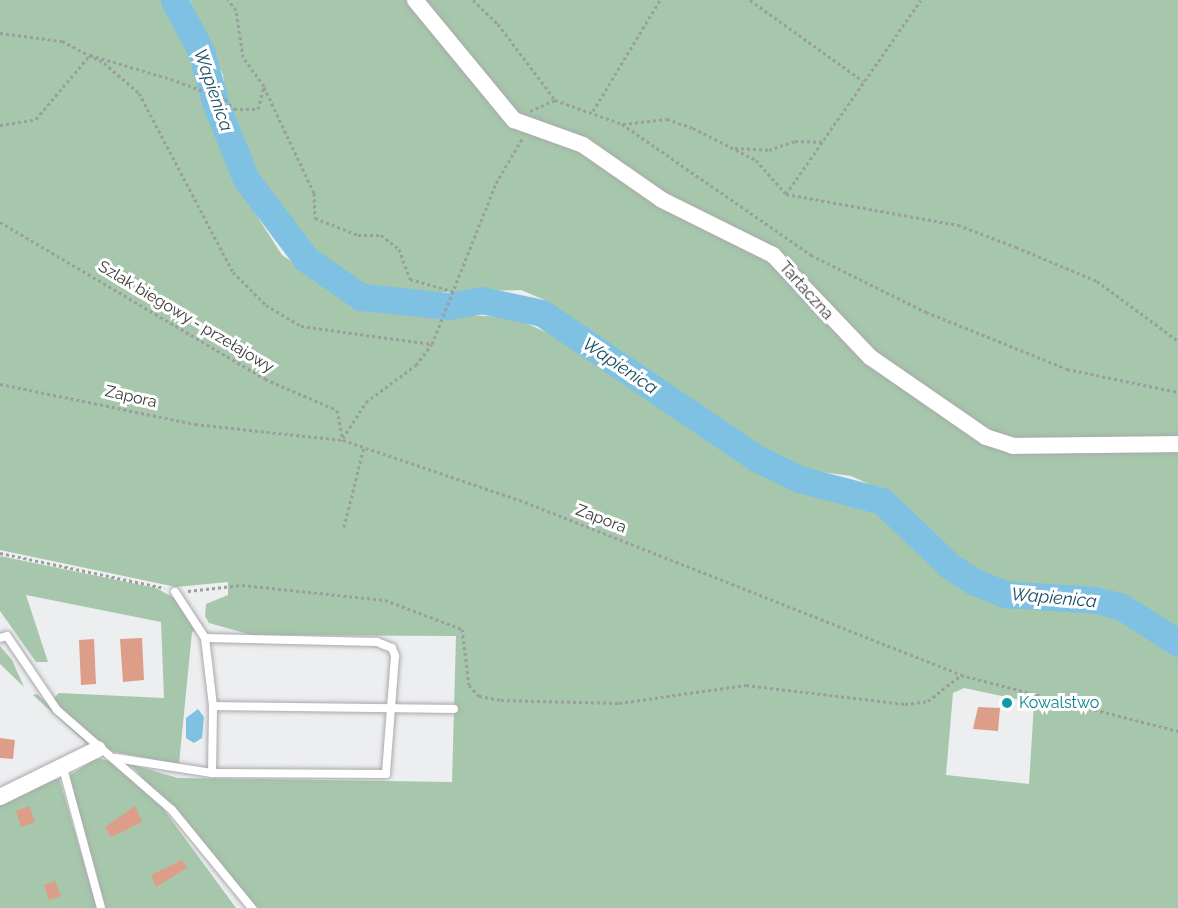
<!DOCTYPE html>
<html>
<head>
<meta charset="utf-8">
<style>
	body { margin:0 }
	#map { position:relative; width:1178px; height:908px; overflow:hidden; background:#edeef0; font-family:Raleway,sans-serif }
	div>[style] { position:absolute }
	.green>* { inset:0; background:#a6c7ab }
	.water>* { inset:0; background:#7fc1e2 }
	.river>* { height:27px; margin:-13.5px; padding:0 13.5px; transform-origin:13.5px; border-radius:13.5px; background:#7fc1e2 }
	.building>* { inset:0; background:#dd9e89 }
	.path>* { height:3px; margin-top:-1.5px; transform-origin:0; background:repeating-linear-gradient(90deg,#9c9d9e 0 3px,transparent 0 6px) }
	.roads { filter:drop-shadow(0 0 2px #a9a9ac) drop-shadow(0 0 2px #a9a9ac) }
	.lane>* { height:8px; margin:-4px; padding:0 4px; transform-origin:4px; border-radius:4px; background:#fff }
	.street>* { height:16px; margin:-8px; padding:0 8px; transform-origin:8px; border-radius:8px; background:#fff }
	.dots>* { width:16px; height:16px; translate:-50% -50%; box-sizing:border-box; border:3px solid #fff; border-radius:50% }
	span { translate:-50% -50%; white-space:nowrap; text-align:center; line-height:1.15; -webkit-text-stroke:6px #fff; paint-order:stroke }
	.street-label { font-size:16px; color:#3a3a3b }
	.culture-label { font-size:16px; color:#0d838f }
	.left { translate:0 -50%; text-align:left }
	.water-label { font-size:18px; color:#184d64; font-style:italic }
</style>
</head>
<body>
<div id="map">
	<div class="green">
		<i style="clip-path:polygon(evenodd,0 0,163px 0,189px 52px,237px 185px,282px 255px,359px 307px,515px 318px,565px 341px,749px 464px,792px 483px,877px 507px,949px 575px,1002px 600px,1094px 606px,1120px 614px,1170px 646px,1178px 653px,1178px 908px,258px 908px,130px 764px,178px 778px,452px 782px,456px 636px,252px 635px,209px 623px,205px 616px,206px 604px,228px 595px,228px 582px,176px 587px,0 550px,0 0,964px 688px,1034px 703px,1029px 784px,946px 775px,953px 693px,964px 688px)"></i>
		<i style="clip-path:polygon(190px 0,411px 0,493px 107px,521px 132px,555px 139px,760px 252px,840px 332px,985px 441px,1178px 447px,1178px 630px,1130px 598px,1099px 587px,1010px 589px,984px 577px,957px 560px,886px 492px,851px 476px,801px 469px,763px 451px,674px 395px,547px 301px,521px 290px,421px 293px,365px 285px,313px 251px,253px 178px,228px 118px,223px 75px)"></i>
		<i style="clip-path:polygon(420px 0,1178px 0,1178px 440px,999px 439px,890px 370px,786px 260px,522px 118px)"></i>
		<i style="clip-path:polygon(0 556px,156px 588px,176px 599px,196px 630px,192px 632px,179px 764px,110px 751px,52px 700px,59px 693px,164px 698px,161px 622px,26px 595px,48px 662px,36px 662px,0 611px)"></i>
		<i style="clip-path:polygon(0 646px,12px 660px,24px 687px,0 664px)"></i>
		<i style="clip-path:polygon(37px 694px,85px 738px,89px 744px,87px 750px,86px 743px,33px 695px)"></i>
		<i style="clip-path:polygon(96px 758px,110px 761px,162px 807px,236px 908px,106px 908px,69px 776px)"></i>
		<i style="clip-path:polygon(59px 778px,97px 908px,0 908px,0 801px)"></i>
	</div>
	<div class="water">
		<i style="clip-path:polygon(198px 709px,204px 717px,202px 738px,194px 743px,186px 738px,186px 718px)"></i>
	</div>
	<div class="river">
		<i style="left:174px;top:0;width:58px;rotate:62.1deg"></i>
		<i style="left:201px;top:51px;width:53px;rotate:74.6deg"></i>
		<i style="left:215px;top:102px;width:83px;rotate:68.1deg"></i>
		<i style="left:246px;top:179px;width:100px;rotate:53.1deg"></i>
		<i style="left:306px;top:259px;width:67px;rotate:34.6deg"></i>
		<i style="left:361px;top:297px;width:87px;rotate:5.9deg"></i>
		<i style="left:448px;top:306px;width:34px;rotate:-10deg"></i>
		<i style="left:481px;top:300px;width:62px;rotate:12deg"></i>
		<i style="left:542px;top:313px;width:258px;rotate:34.1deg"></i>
		<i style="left:756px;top:458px;width:48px;rotate:26deg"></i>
		<i style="left:799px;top:479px;width:86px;rotate:14.8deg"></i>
		<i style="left:882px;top:501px;width:94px;rotate:43.7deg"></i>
		<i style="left:950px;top:566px;width:30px;rotate:33deg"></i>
		<i style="left:975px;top:582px;width:31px;rotate:22deg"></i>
		<i style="left:1004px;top:594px;width:92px;rotate:3.7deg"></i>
		<i style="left:1096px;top:600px;width:27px;rotate:15deg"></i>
		<i style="left:1122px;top:607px;width:67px;rotate:32.7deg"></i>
	</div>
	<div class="building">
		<i style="clip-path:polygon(142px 638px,144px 680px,123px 682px,120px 639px)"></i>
		<i style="clip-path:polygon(94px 639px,96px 684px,81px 685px,79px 640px)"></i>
		<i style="clip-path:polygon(978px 707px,1000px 708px,998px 731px,973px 729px)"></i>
		<i style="clip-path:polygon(0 738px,15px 740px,13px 759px,0 758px)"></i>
		<i style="clip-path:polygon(29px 806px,35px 822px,21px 827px,16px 811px)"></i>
		<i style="clip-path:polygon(135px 806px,142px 822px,111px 837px,105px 827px)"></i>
		<i style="clip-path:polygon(182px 860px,187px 868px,156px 887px,151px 875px)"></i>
		<i style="clip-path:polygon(55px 881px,61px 896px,49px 900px,44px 885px)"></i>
	</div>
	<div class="path">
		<i style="left:473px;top:0;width:35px;rotate:44deg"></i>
		<i style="left:498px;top:24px;width:95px;rotate:53.1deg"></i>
		<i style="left:555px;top:100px;width:71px;rotate:19.7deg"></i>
		<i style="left:622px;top:124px;width:230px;rotate:34.7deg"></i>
		<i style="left:811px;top:255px;width:128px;rotate:26.4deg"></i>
		<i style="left:926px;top:312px;width:152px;rotate:22deg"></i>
		<i style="left:1067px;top:369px;width:113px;rotate:11.7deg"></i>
		<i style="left:750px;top:0;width:139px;rotate:35.6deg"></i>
		<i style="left:0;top:33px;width:63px;rotate:7.4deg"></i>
		<i style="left:62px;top:41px;width:47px;rotate:27.6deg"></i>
		<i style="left:104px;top:63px;width:46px;rotate:40.6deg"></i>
		<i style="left:139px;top:93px;width:202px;rotate:62.3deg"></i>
		<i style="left:233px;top:272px;width:47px;rotate:45deg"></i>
		<i style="left:266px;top:305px;width:41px;rotate:31deg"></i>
		<i style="left:301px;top:326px;width:132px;rotate:7.8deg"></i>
		<i style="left:264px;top:87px;width:117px;rotate:64.7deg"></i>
		<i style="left:314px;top:193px;width:25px;rotate:88deg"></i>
		<i style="left:315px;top:218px;width:46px;rotate:21.6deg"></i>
		<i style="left:358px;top:235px;width:23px"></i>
		<i style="left:381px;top:235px;width:23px;rotate:38deg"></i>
		<i style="left:399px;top:249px;width:32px;rotate:70deg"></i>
		<i style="left:410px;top:279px;width:48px;rotate:15.8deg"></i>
		<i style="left:530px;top:111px;width:27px;rotate:-24deg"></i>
		<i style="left:593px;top:111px;width:130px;rotate:-58.9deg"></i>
		<i style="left:623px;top:124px;width:44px;rotate:-6.5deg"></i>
		<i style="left:667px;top:119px;width:28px;rotate:19deg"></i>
		<i style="left:693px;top:128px;width:71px;rotate:26.9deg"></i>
		<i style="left:756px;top:160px;width:45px;rotate:48.6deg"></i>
		<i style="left:786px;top:194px;width:175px;rotate:10.2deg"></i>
		<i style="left:958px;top:225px;width:62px;rotate:20.8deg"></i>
		<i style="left:1016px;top:247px;width:88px;rotate:22.8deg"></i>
		<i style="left:1097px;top:281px;width:101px;rotate:36.5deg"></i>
		<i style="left:0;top:125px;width:36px;rotate:-9deg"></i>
		<i style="left:36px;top:119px;width:84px;rotate:-49.8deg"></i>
		<i style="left:90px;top:55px;width:84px;rotate:16.5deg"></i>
		<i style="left:171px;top:79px;width:58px;rotate:20.3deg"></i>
		<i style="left:225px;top:99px;width:13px;rotate:48deg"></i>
		<i style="left:234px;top:109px;width:24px"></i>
		<i style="left:258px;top:109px;width:24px;rotate:-75deg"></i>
		<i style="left:264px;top:86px;width:36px;rotate:-126deg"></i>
		<i style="left:243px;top:57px;width:48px;rotate:-98.5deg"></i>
		<i style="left:236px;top:10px;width:13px;rotate:-129deg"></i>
		<i style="left:735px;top:148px;width:34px;rotate:3deg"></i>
		<i style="left:769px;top:150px;width:28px;rotate:-19deg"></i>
		<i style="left:795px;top:141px;width:30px;rotate:2deg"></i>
		<i style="left:786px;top:194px;width:236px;rotate:-55.2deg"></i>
		<i style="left:0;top:222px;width:308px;rotate:30.6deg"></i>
		<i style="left:265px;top:379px;width:78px;rotate:23.3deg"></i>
		<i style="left:337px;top:410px;width:31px;rotate:79deg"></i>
		<i style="left:0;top:384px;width:199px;rotate:11.6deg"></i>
		<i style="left:195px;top:424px;width:149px;rotate:6.2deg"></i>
		<i style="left:343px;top:440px;width:192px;rotate:18.8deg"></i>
		<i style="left:525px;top:502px;width:469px;rotate:21.6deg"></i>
		<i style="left:961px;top:675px;width:224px;rotate:14.5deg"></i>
		<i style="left:343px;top:438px;width:43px;rotate:-57.4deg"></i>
		<i style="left:366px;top:402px;width:62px;rotate:-36.5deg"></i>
		<i style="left:416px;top:365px;width:26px;rotate:-53deg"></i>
		<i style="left:432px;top:344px;width:173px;rotate:-68.3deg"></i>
		<i style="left:496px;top:183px;width:51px;rotate:-59.4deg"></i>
		<i style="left:344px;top:527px;width:82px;rotate:-76deg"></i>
		<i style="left:0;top:553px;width:168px;rotate:12deg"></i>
		<i style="left:188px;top:591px;width:54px;rotate:-6.3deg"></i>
		<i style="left:242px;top:585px;width:144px;rotate:6deg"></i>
		<i style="left:385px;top:600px;width:82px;rotate:20.6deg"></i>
		<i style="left:462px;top:629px;width:56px;rotate:82.9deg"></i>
		<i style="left:469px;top:685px;width:15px;rotate:48deg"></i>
		<i style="left:479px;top:696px;width:22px;rotate:10deg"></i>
		<i style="left:501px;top:700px;width:118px;rotate:1.5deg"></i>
		<i style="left:619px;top:703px;width:128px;rotate:-8.1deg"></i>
		<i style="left:746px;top:685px;width:160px;rotate:6.8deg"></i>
		<i style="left:905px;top:704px;width:23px;rotate:-7deg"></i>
		<i style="left:928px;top:701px;width:42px;rotate:-38.2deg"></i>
	</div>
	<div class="roads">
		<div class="lane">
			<i style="left:0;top:638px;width:7px;rotate:-16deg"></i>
			<i style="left:7px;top:636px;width:89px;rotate:56deg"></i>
			<i style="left:57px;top:710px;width:152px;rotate:41deg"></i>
			<i style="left:172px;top:810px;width:127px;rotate:50.8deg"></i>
			<i style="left:205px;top:638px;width:172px;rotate:1.3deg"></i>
			<i style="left:377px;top:642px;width:16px;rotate:22deg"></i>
			<i style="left:392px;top:648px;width:9px;rotate:69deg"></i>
			<i style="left:395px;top:656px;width:118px;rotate:94.4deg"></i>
			<i style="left:386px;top:774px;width:174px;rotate:-179.7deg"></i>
			<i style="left:213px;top:706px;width:241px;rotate:0.7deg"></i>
			<i style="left:116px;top:758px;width:97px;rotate:8.9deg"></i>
			<i style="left:212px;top:773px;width:67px;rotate:-89.1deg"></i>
			<i style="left:213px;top:706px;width:68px;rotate:-96.7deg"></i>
			<i style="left:205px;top:638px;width:55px;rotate:-123.1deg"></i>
			<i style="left:63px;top:768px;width:145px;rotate:74.8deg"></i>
		</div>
		<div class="street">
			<i style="left:415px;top:0;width:156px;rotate:50.5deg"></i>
			<i style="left:514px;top:120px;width:73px;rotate:19.9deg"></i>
			<i style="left:583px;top:145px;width:96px;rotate:34.8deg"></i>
			<i style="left:662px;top:200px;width:124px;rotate:26.4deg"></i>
			<i style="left:773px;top:255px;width:141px;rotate:46.4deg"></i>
			<i style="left:870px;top:357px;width:141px;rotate:34.6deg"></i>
			<i style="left:986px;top:437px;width:28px;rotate:18deg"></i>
			<i style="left:1013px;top:446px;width:165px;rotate:-0.7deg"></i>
			<i style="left:0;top:797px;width:109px;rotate:-26.1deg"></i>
		</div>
	</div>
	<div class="dots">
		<i style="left:1007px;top:703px;background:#0f9aa8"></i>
	</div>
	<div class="street-label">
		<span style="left:806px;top:291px;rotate:48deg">Tartaczna</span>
		<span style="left:186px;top:317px;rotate:31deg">Szlak biegowy - przełajowy</span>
		<span style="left:131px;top:397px;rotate:13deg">Zapora</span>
		<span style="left:601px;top:519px;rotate:21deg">Zapora</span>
	</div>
	<div class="culture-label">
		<span class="left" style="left:1019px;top:703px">Kowalstwo</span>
	</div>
	<div class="water-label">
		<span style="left:213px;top:90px;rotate:71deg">Wapienica</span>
		<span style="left:620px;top:366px;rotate:34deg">Wapienica</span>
		<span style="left:1054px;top:598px;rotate:5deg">Wapienica</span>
	</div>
</div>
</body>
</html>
